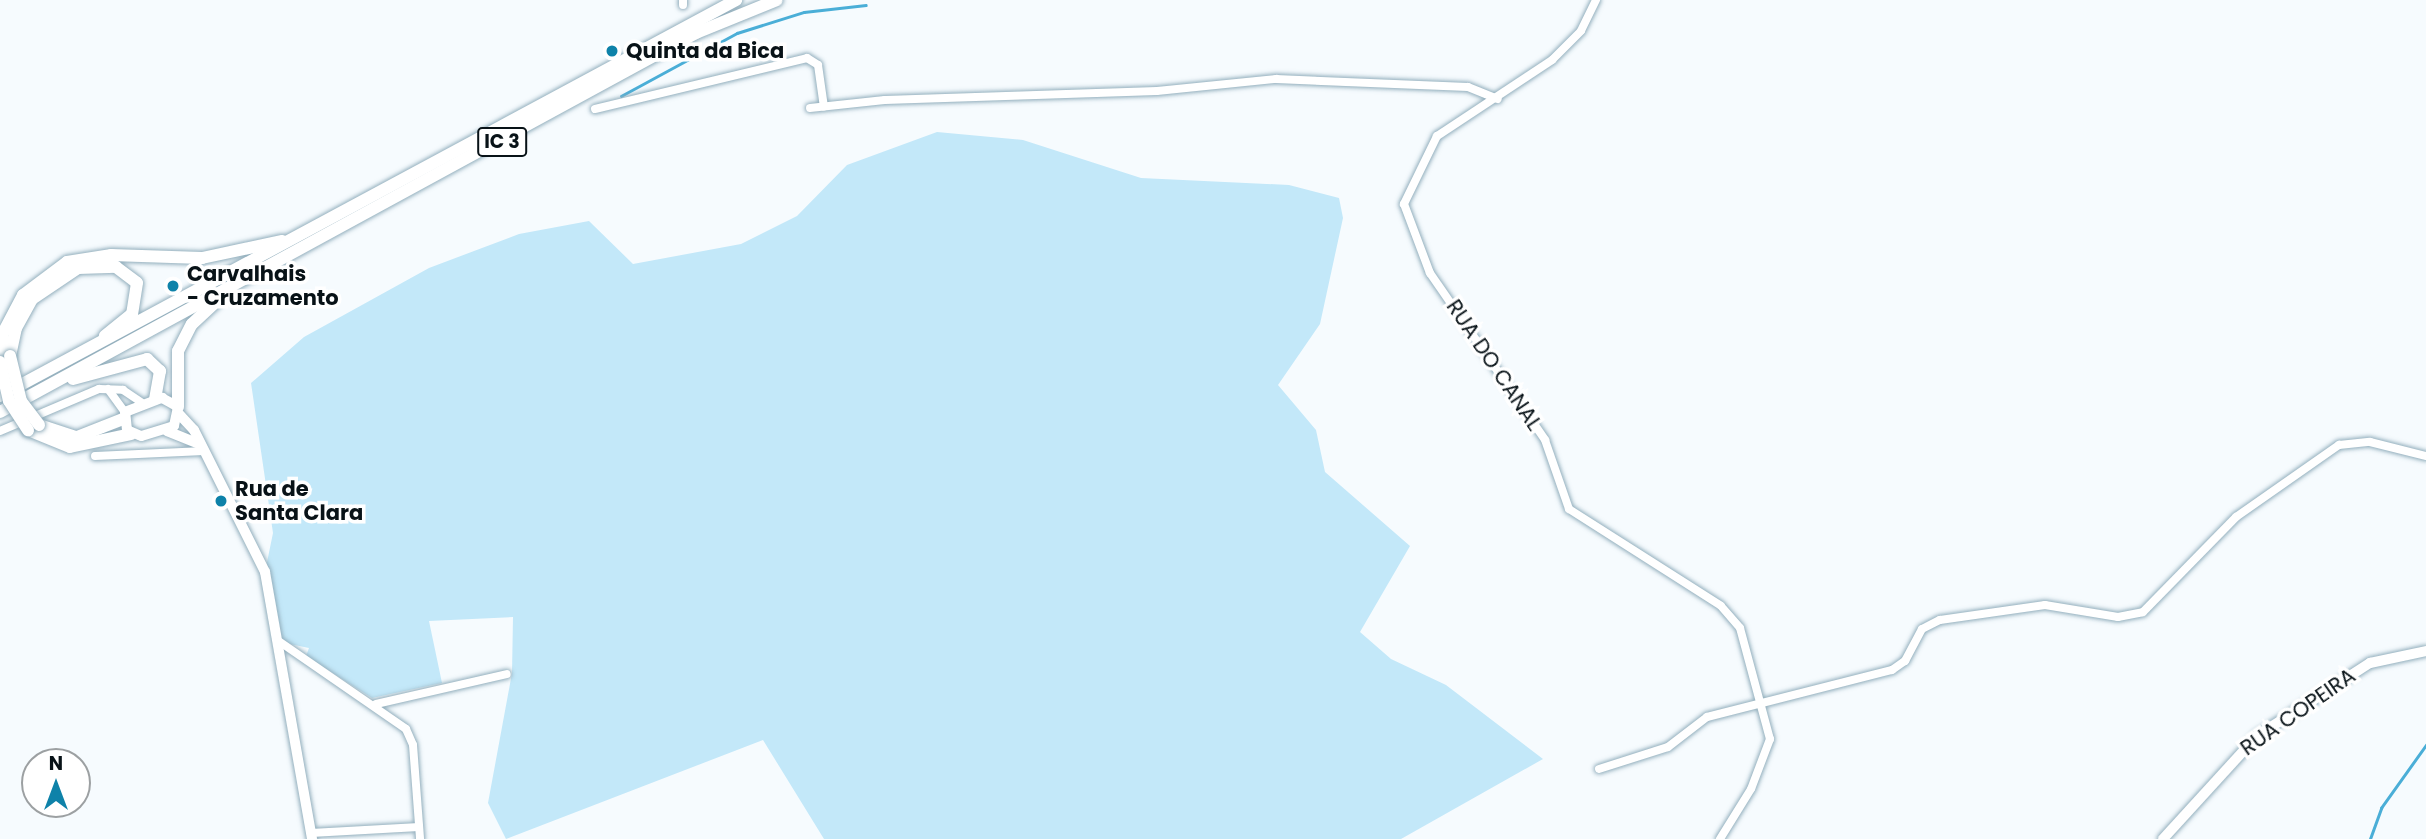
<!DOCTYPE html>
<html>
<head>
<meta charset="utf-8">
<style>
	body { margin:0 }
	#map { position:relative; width:2426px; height:839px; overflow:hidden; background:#f6fbfe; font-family:Poppins,sans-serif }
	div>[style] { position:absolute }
	.green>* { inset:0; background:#c3e8f9 }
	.stream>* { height:2.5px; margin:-1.25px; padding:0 1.25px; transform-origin:1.25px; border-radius:1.25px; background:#4aaed7 }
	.roads { filter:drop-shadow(0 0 2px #93afbd) drop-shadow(0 0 2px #93afbd) }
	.minor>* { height:8px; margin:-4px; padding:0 4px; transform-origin:4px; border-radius:4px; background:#fff }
	.tertiary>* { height:10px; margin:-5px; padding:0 5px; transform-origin:5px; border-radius:5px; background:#fff }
	.secondary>* { height:10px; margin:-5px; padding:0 5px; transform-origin:5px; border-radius:5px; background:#fff }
	.trunk>* { height:12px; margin:-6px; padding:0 6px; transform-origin:6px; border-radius:6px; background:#fff }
	.bridges { filter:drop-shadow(0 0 2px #93afbd) drop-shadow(0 0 2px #93afbd) }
	.trunk-bridge>* { height:12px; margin:-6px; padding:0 6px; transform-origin:6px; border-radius:6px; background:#fff }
	.dots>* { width:19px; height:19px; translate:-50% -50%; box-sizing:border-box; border:4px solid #fff; border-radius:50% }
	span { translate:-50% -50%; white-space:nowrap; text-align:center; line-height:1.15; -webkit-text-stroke:7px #fff; paint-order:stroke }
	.shield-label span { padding:2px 5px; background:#fff; border:2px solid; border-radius:5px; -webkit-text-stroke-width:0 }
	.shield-label { font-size:19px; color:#081217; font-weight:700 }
	.poi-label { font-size:21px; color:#081217; font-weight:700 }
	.left { translate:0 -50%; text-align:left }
	.street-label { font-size:21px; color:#081217 }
	.north { position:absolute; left:21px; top:748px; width:70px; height:70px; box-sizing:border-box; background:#fff; border:2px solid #9ca0a2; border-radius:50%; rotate:0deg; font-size:19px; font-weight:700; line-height:28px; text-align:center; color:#081217 }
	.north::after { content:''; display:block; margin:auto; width:24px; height:32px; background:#0e82a9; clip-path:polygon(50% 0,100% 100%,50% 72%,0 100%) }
</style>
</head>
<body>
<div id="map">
	<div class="green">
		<i style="clip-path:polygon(937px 132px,1023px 140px,1141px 178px,1289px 185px,1339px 198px,1343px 218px,1320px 324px,1278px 385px,1316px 430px,1325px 472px,1410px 546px,1360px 632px,1391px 659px,1446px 685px,1543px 759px,1401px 839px,824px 839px,763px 740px,506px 839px,488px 803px,512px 673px,513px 617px,429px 621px,442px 683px,372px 698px,306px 656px,309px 648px,280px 642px,265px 572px,273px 533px,251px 383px,304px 337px,429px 268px,519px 234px,589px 221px,633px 264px,741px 244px,797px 216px,847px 165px)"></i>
	</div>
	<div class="stream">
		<i style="left:621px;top:96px;width:132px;rotate:-28.5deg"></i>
		<i style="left:737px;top:33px;width:70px;rotate:-17.4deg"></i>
		<i style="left:804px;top:12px;width:62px;rotate:-6.4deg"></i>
		<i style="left:2370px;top:839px;width:33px;rotate:-70deg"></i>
		<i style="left:2381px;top:808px;width:77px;rotate:-54.5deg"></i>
	</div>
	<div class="roads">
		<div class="minor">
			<i style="left:683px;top:0;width:5px;rotate:90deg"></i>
			<i style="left:1596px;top:0;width:34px;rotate:116deg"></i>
			<i style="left:1581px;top:31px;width:41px;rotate:135deg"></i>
			<i style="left:1552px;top:60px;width:138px;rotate:146.5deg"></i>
			<i style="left:1437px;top:136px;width:76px;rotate:115.9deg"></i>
			<i style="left:1404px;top:204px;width:74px;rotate:69.4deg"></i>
			<i style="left:1430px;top:273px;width:203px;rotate:55.4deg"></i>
			<i style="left:1545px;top:440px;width:73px;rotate:70.8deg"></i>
			<i style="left:1569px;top:509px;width:180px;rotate:32.5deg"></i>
			<i style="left:1721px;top:606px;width:29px;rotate:49deg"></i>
			<i style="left:1740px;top:628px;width:115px;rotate:74.9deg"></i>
			<i style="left:1770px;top:739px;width:53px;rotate:110.8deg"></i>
			<i style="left:1751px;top:789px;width:59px;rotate:121.8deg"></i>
			<i style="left:810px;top:108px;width:75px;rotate:-6.1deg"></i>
			<i style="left:885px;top:100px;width:272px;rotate:-1.9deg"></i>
			<i style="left:1157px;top:91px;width:120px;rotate:-5.8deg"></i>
			<i style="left:1276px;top:79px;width:192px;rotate:2.4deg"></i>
			<i style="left:1468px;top:87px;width:32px;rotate:22deg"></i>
			<i style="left:595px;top:109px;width:218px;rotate:-13.5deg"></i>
			<i style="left:807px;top:58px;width:13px;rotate:32deg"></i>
			<i style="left:818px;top:65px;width:42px;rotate:81.9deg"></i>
			<i style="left:108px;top:389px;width:29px;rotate:54deg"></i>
			<i style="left:0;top:431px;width:108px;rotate:-23deg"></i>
			<i style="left:99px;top:389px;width:24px;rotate:2deg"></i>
			<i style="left:123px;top:390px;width:22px;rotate:34deg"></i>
			<i style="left:95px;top:456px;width:109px;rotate:-2.6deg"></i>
			<i style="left:280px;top:642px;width:153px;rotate:34.6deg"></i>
			<i style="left:406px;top:729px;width:17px;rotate:66deg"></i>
			<i style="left:413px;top:745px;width:94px;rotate:85.7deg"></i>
			<i style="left:376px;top:704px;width:134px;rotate:-12.9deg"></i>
			<i style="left:1599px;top:769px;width:72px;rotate:-17.7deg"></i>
			<i style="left:1668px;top:747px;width:49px;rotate:-37.6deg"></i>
			<i style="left:1707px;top:717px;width:191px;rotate:-14.3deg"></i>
			<i style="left:1892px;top:670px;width:16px;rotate:-35deg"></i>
			<i style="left:1905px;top:661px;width:36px;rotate:-62deg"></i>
			<i style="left:1922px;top:629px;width:20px;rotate:-27deg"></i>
			<i style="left:1940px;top:620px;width:106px;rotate:-8.1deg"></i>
			<i style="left:2045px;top:605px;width:74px;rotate:9.3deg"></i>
			<i style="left:2118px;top:617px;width:25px;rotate:-11deg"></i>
			<i style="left:2143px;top:612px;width:133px;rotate:-45.6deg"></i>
			<i style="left:2236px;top:517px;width:126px;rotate:-35deg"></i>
			<i style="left:2339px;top:445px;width:31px;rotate:-6deg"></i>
			<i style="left:2370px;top:442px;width:58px;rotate:14deg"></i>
			<i style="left:311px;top:833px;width:108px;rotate:-3.2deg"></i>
		</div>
		<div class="tertiary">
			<i style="left:162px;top:398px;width:18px;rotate:29deg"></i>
			<i style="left:178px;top:407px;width:19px;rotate:102deg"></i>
			<i style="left:174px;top:426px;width:34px;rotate:163deg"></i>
			<i style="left:141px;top:436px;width:15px;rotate:-157deg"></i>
			<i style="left:127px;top:430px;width:18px;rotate:-96deg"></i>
			<i style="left:125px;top:412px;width:40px;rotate:-21deg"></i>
			<i style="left:179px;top:414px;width:22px;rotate:47deg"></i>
			<i style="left:194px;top:430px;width:159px;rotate:63.4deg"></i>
			<i style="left:265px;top:572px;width:271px;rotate:80deg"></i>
			<i style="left:167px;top:431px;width:35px;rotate:22deg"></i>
		</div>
		<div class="secondary">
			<i style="left:2163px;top:839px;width:139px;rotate:-47.6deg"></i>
			<i style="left:2257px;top:736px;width:135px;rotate:-32.9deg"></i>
			<i style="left:2370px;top:663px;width:57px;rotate:-12.1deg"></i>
		</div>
		<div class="trunk">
			<i style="left:10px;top:356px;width:29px;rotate:-78deg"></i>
			<i style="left:16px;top:328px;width:33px;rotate:-61deg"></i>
			<i style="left:32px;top:299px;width:55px;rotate:-34deg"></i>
			<i style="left:78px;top:268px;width:38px;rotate:-2deg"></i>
			<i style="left:116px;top:267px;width:26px;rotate:37deg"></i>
			<i style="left:137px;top:283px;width:31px;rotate:99deg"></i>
			<i style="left:132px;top:314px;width:35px;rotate:141deg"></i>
			<i style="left:0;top:360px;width:27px;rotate:-84deg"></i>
			<i style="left:3px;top:333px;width:43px;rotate:-62.2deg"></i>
			<i style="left:23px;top:295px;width:55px;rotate:-36.9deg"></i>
			<i style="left:67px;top:262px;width:45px;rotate:-9deg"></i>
			<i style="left:111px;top:255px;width:91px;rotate:1.9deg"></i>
			<i style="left:202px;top:258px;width:82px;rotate:-12deg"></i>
			<i style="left:73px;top:379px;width:77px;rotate:-15.1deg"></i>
			<i style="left:147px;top:359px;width:18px;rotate:43deg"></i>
			<i style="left:160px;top:371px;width:28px;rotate:100deg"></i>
			<i style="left:0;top:396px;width:836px;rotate:-28.28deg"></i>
			<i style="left:178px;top:407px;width:56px;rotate:-90deg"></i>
			<i style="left:178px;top:351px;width:30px;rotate:-63deg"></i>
			<i style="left:192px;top:324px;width:33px;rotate:-43deg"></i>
			<i style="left:0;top:412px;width:793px;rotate:-28.57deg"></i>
			<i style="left:696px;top:33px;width:87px;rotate:-22.2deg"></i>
			<i style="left:39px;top:425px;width:40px;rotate:18deg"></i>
			<i style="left:77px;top:437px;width:49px;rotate:-21.4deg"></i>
			<i style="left:28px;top:430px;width:45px;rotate:22deg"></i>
			<i style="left:70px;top:447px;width:62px;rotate:-12deg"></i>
		</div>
	</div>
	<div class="bridges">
		<div class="trunk-bridge">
			<i style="left:10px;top:356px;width:46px;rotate:76.3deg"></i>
			<i style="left:21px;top:401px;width:30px;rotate:53deg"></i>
			<i style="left:0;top:362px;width:40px;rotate:77deg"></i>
			<i style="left:9px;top:401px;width:35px;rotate:57deg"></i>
		</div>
	</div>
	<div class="dots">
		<i style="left:612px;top:51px;background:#0e82a9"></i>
		<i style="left:173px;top:286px;background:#0e82a9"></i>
		<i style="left:221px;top:501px;background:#0e82a9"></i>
	</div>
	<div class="shield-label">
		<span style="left:502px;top:142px">IC 3</span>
	</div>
	<div class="poi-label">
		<span class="left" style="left:626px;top:51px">Quinta da Bica</span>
		<span class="left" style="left:187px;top:286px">Carvalhais<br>- Cruzamento</span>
		<span class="left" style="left:235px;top:501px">Rua de<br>Santa Clara</span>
	</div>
	<div class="street-label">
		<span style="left:1494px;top:365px;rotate:56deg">RUA DO CANAL</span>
		<span style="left:2298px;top:712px;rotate:-35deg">RUA COPEIRA</span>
	</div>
	<div class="north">N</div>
</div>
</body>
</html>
